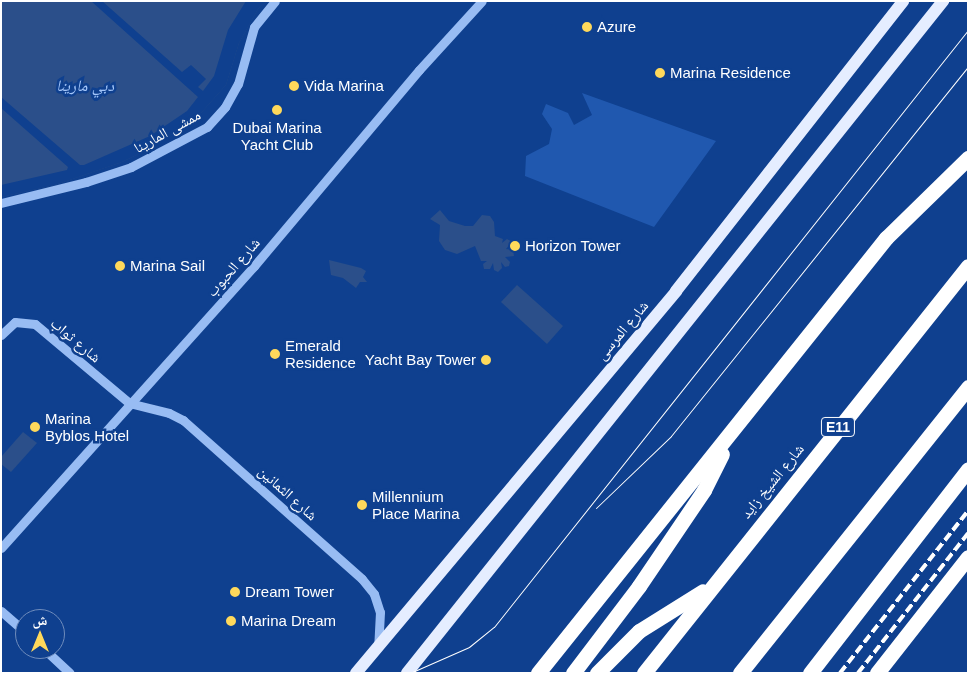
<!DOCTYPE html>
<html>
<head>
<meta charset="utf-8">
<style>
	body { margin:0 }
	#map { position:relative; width:969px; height:674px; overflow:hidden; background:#0f408f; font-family:Helvetica,"Noto Naskh Arabic",sans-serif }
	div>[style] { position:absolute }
	.green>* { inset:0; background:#2058af }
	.water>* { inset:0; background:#2b4f8a }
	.pier>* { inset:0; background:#0f408f }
	.minor>* { height:9px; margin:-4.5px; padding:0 4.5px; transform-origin:4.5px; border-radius:4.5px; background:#98bcf3 }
	.major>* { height:12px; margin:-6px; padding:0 6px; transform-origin:6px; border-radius:6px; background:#e5edff }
	.highway>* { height:15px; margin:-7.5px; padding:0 7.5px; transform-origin:7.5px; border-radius:7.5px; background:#fff }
	.tram>* { height:1px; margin:-0.5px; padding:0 0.5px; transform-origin:0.5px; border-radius:0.5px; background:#fff }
	.rail>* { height:4px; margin-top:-2px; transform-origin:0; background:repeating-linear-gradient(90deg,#fff 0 9px,transparent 0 13px) }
	.dots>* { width:14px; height:14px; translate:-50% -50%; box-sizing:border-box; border:2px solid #0f408f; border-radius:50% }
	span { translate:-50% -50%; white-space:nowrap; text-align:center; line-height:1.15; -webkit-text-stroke:5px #0f408f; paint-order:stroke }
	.shield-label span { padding:1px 4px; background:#0f408f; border:1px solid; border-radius:4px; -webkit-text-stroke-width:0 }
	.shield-label { font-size:14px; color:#fff; font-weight:700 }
	.poi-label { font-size:15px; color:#fff }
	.left { translate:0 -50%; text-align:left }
	.right { translate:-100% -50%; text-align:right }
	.street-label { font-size:15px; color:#fff }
	.water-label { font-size:16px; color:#a4c6fa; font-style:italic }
	.frame { position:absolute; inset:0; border:2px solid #fff; pointer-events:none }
	.north { position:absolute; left:15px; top:609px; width:50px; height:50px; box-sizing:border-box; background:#0f408f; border:1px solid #6f8cbc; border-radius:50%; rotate:0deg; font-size:14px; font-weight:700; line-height:20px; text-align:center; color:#fff }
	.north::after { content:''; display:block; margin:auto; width:18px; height:22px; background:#ffd95b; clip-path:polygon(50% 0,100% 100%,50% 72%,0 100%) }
</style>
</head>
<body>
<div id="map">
	<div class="green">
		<i style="clip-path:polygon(582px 93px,716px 141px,654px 227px,525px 176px,526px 156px,549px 144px,552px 129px,542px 114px,546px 104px,568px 113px,574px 125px,592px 115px)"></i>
	</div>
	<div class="water">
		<i style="clip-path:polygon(1px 1px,267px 1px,258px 9px,239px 43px,226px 85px,194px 121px,167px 140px,122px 162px,55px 185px,1px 197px)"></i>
		<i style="clip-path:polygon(440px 210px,449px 221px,465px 226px,473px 226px,482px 215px,490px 216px,494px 222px,495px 236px,503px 239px,502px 243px,507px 239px,512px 242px,506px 249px,513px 250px,514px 256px,505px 257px,510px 262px,509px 266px,505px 267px,501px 262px,502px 268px,498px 272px,494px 270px,493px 263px,490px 269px,484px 269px,483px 264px,487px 261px,481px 261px,475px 246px,457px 254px,445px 250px,439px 241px,440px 225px,430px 219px)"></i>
		<i style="clip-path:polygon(329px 260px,361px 268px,366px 271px,363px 277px,367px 282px,360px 282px,356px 288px,343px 278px,331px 275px)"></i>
		<i style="clip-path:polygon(517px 285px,563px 326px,547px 344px,501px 302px)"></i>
		<i style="clip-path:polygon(23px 432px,37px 443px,11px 472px,1px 464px,1px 457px)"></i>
	</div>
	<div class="pier">
		<i style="clip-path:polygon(91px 1px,102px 1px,182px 72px,191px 65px,206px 79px,198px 87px,203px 91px,214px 76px,228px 30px,246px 1px,267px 1px,258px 9px,239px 43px,226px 85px,194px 121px,167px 140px,122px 162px,55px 185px,1px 197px,1px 185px,67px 170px,68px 167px,1px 108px,1px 97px,80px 165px,84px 165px,150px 136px,187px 111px,198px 97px)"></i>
	</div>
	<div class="minor">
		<i style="left:1px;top:203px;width:88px;rotate:-13.9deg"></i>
		<i style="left:86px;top:182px;width:47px;rotate:-18.4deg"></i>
		<i style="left:131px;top:167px;width:86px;rotate:-27.8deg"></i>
		<i style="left:207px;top:127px;width:27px;rotate:-48deg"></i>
		<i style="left:225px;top:107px;width:26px;rotate:-61deg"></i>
		<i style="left:238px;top:84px;width:59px;rotate:-74.3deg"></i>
		<i style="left:254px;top:27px;width:33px;rotate:-51deg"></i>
		<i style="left:1px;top:335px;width:19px;rotate:-43deg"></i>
		<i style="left:15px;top:322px;width:20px;rotate:6deg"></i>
		<i style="left:35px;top:324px;width:123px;rotate:40deg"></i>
		<i style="left:129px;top:403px;width:41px;rotate:14deg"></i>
		<i style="left:169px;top:413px;width:16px;rotate:27deg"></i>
		<i style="left:183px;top:420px;width:239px;rotate:41.6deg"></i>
		<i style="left:362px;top:579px;width:19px;rotate:51deg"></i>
		<i style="left:374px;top:594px;width:19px;rotate:72deg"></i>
		<i style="left:380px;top:612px;width:34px;rotate:93deg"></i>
		<i style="left:1px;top:548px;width:379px;rotate:-48.1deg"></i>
		<i style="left:254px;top:266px;width:256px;rotate:-49.9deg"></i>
		<i style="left:419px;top:70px;width:93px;rotate:-47.6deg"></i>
		<i style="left:1px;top:611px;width:32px;rotate:41deg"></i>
		<i style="left:44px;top:649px;width:35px;rotate:43deg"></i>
	</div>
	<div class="major">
		<i style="left:356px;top:673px;width:498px;rotate:-50deg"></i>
		<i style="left:676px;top:291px;width:368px;rotate:-51.9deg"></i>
		<i style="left:407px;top:673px;width:860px;rotate:-51.42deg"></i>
	</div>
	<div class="highway">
		<i style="left:538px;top:673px;width:557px;rotate:-51.34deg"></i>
		<i style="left:886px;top:238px;width:115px;rotate:-44.3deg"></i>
		<i style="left:573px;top:673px;width:109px;rotate:-52.8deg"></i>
		<i style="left:639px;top:586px;width:116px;rotate:-55.9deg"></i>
		<i style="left:704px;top:490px;width:40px;rotate:-63.4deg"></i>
		<i style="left:597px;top:673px;width:59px;rotate:-45deg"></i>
		<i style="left:639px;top:631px;width:75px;rotate:-32deg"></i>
		<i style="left:644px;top:673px;width:520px;rotate:-51.48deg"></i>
		<i style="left:740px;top:673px;width:366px;rotate:-51.4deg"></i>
		<i style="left:810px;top:673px;width:258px;rotate:-52.2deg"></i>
		<i style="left:877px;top:673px;width:147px;rotate:-51.9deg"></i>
	</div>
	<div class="tram">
		<i style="left:596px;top:508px;width:104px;rotate:-43.8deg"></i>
		<i style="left:671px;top:436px;width:474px;rotate:-51.2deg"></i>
		<i style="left:410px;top:673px;width:64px;rotate:-23.8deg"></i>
		<i style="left:469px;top:647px;width:32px;rotate:-39deg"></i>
		<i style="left:494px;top:627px;width:762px;rotate:-51.55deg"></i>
	</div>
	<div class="rail">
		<i style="left:840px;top:673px;width:206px;rotate:-51.7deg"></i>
		<i style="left:858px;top:673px;width:178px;rotate:-51.8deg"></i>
	</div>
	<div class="dots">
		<i style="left:587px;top:27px;background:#ffd95b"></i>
		<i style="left:660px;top:73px;background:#ffd95b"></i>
		<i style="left:294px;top:86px;background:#ffd95b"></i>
		<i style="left:277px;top:110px;background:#ffd95b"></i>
		<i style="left:515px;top:246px;background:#ffd95b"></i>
		<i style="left:120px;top:266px;background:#ffd95b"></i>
		<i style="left:275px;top:354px;background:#ffd95b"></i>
		<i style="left:486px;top:360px;background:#ffd95b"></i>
		<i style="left:35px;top:427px;background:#ffd95b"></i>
		<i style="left:362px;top:505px;background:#ffd95b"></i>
		<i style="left:235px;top:592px;background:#ffd95b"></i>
		<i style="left:231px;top:621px;background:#ffd95b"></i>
	</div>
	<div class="shield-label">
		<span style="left:838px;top:427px">E11</span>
	</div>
	<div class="poi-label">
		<span class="left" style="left:597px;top:27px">Azure</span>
		<span class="left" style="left:670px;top:73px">Marina Residence</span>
		<span class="left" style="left:304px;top:86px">Vida Marina</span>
		<span style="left:277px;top:136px">Dubai Marina<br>Yacht Club</span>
		<span class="left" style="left:525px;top:246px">Horizon Tower</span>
		<span class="left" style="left:130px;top:266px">Marina Sail</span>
		<span class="left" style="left:285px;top:354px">Emerald<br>Residence</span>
		<span class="right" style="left:476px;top:360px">Yacht Bay Tower</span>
		<span class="left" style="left:45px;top:427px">Marina<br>Byblos Hotel</span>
		<span class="left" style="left:372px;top:505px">Millennium<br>Place Marina</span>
		<span class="left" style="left:245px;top:592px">Dream Tower</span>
		<span class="left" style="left:241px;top:621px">Marina Dream</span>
	</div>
	<div class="street-label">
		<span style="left:167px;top:131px;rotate:-29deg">ممشى المارينا</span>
		<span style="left:233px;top:267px;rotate:-49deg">شارع الحبوب</span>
		<span style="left:622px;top:330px;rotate:-50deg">شارع المرسى</span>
		<span style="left:76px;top:340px;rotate:40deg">شارع ثواب</span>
		<span style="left:772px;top:481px;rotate:-51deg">شارع الشيخ زايد</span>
		<span style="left:288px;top:493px;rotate:42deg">شارع الثمانين</span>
	</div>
	<div class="water-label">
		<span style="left:85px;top:86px">دبي مارينا</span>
	</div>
	<div class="frame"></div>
	<div class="north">ش</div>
</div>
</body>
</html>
